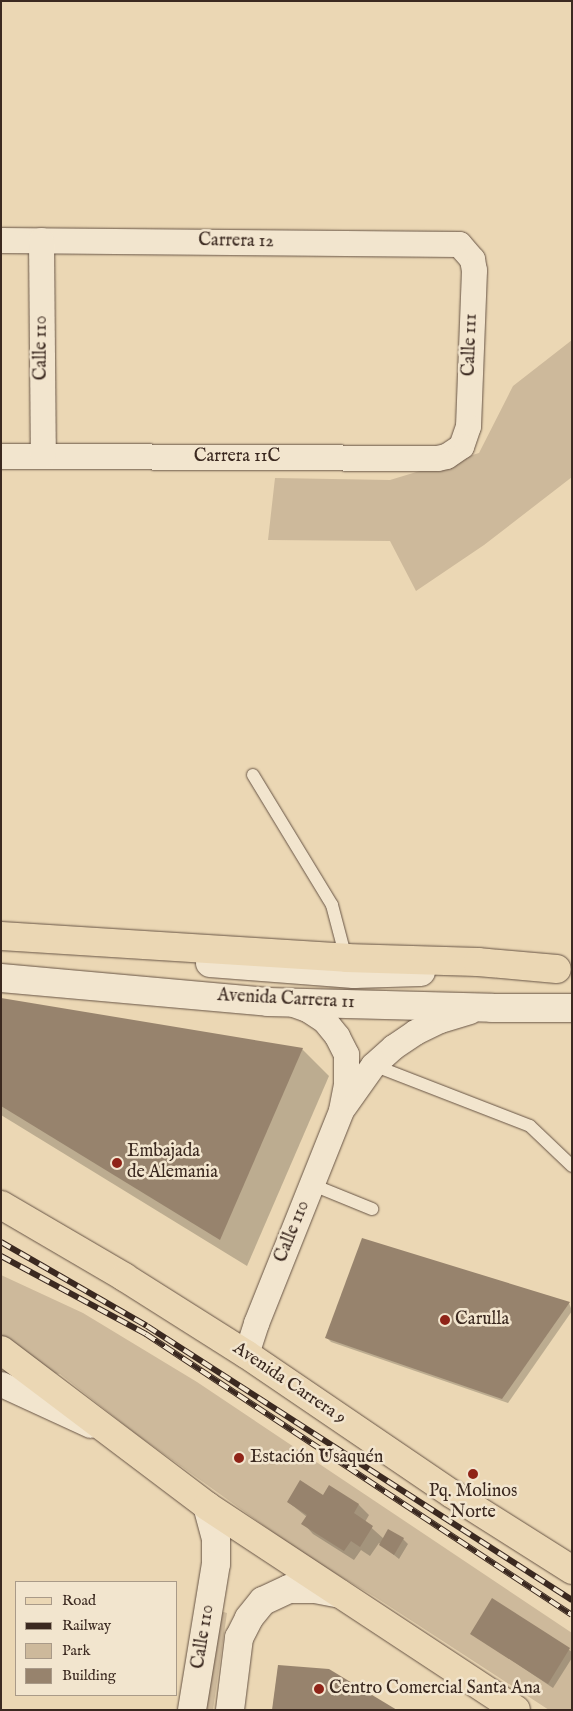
<!DOCTYPE html>
<html>
<head>
<meta charset="utf-8">
<style>
	body { margin:0 }
	#map { position:relative; width:573px; height:1711px; overflow:hidden; background:#ebd7b4; font-family:"IM FELL English",serif }
	div>[style] { position:absolute }
	.green>* { inset:0; background:#cdb99b }
	.shadow>* { inset:0; background:#0003 }
	.building>* { inset:0; background:#97836d }
	.roads { filter:drop-shadow(0 0 1px #675445) drop-shadow(0 0 1px #675445) }
	.lane>* { height:12px; margin:-6px; padding:0 6px; transform-origin:6px; border-radius:6px; background:#f2e5ce }
	.street>* { height:25px; margin:-12.5px; padding:0 12.5px; transform-origin:12.5px; border-radius:12.5px; background:#f2e5ce }
	.secondary>* { height:28px; margin:-14px; padding:0 14px; transform-origin:14px; border-radius:14px; background:#f2e5ce }
	.primary>* { height:28px; margin:-14px; padding:0 14px; transform-origin:14px; border-radius:14px; background:#ebd7b4 }
	.rail>* { height:5.5px; margin-top:-2.75px; transform-origin:0; background:repeating-linear-gradient(90deg,#f2e5ce 0 11px,#3b2920 0 22px); box-sizing:border-box; border-block:1px solid #3b2920 }
	.dots>* { width:14px; height:14px; translate:-50% -50%; box-sizing:border-box; border:2px solid #f2e5ce; border-radius:50% }
	span { translate:-50% -50%; white-space:nowrap; text-align:center; line-height:1.15; -webkit-text-stroke:5px #f2e5ce; paint-order:stroke }
	.street-label { font-size:18px; color:#3b2920 }
	.poi-label { font-size:18px; color:#3b2920 }
	.left { translate:0 -50%; text-align:left }
	.frame { position:absolute; inset:0; border:2px solid #3b2920; pointer-events:none }
	.legend { position:absolute; left:15px; top:1581px; width:162px; height:115px; box-sizing:border-box; background:#f2e5ce; border:1px solid #a99a88; margin:0; padding:6px 9px; list-style:none; font-size:15px; color:#3b2920 }
	.legend li { display:flex; align-items:center; gap:10px; height:25px }
	.legend b { width:25px; border:1px solid #a99a88 }
</style>
</head>
<body>
<div id="map">
	<div class="green">
		<i style="clip-path:polygon(572px 340px,572px 477px,484px 545px,416px 591px,390px 541px,268px 540px,275px 478px,390px 480px,479px 453px,513px 386px)"></i>
		<i style="clip-path:polygon(1px 1275px,83px 1313px,197px 1382px,572px 1633px,572px 1710px,549px 1710px,375px 1597px,306px 1556px,136px 1434px,60px 1374px,46px 1372px,1px 1336px)"></i>
		<i style="clip-path:polygon(220px 1611px,227px 1613px,213px 1710px,205px 1710px)"></i>
	</div>
	<div class="shadow">
		<i style="clip-path:polygon(1px 999px,302px 1049px,329px 1076px,247px 1266px,1px 1115px)"></i>
		<i style="clip-path:polygon(569px 1303px,572px 1311px,508px 1403px,331px 1342px,326px 1337px)"></i>
		<i style="clip-path:polygon(330px 1487px,359px 1505px,369px 1515px,365px 1522px,384px 1539px,403px 1539px,408px 1544px,399px 1559px,379px 1543px,370px 1556px,361px 1550px,354px 1560px,313px 1534px,303px 1523px,307px 1517px,288px 1502px,323px 1497px)"></i>
		<i style="clip-path:polygon(493px 1600px,572px 1652px,572px 1658px,553px 1688px,471px 1633px)"></i>
	</div>
	<div class="building">
		<i style="clip-path:polygon(1px 998px,303px 1048px,220px 1240px,1px 1106px)"></i>
		<i style="clip-path:polygon(362px 1238px,570px 1302px,502px 1399px,325px 1338px)"></i>
		<i style="clip-path:polygon(300px 1480px,323px 1495px,329px 1485px,359px 1504px,354px 1513px,373px 1526px,360px 1547px,351px 1541px,344px 1551px,301px 1524px,307px 1515px,287px 1502px)"></i>
		<i style="clip-path:polygon(388px 1529px,404px 1538px,394px 1555px,379px 1545px)"></i>
		<i style="clip-path:polygon(492px 1598px,570px 1648px,548px 1684px,470px 1634px)"></i>
		<i style="clip-path:polygon(278px 1665px,329px 1669px,397px 1710px,272px 1710px)"></i>
	</div>
	<div class="roads">
		<div class="lane">
			<i style="left:253px;top:775px;width:152px;rotate:58.7deg"></i>
			<i style="left:332px;top:905px;width:55px;rotate:75.2deg"></i>
			<i style="left:373px;top:1065px;width:168px;rotate:21.2deg"></i>
			<i style="left:530px;top:1126px;width:58px;rotate:43.6deg"></i>
			<i style="left:313px;top:1185px;width:64px;rotate:22.1deg"></i>
		</div>
		<div class="street">
			<i style="left:1px;top:240px;width:458px;rotate:0.5deg"></i>
			<i style="left:459px;top:244px;width:20px;rotate:49deg"></i>
			<i style="left:472px;top:259px;width:11px;rotate:80deg"></i>
			<i style="left:474px;top:270px;width:156px;rotate:92.2deg"></i>
			<i style="left:468px;top:426px;width:21px;rotate:109deg"></i>
			<i style="left:461px;top:446px;width:18px;rotate:146deg"></i>
			<i style="left:446px;top:456px;width:9px;rotate:167deg"></i>
			<i style="left:437px;top:458px;width:436px;rotate:-179.7deg"></i>
			<i style="left:41px;top:240px;width:215px;rotate:89.5deg"></i>
			<i style="left:344px;top:1106px;width:50px;rotate:-54.7deg"></i>
			<i style="left:373px;top:1065px;width:27px;rotate:-42deg"></i>
			<i style="left:393px;top:1047px;width:27px;rotate:-34deg"></i>
			<i style="left:415px;top:1032px;width:28px;rotate:-26deg"></i>
			<i style="left:440px;top:1020px;width:31px;rotate:-17deg"></i>
			<i style="left:246px;top:1354px;width:33px;rotate:-72deg"></i>
			<i style="left:256px;top:1323px;width:229px;rotate:-68.2deg"></i>
			<i style="left:341px;top:1110px;width:26px;rotate:-79deg"></i>
			<i style="left:346px;top:1084px;width:30px;rotate:-90deg"></i>
			<i style="left:346px;top:1054px;width:20px;rotate:-117deg"></i>
			<i style="left:337px;top:1036px;width:21px;rotate:-129deg"></i>
			<i style="left:324px;top:1020px;width:20px;rotate:-147deg"></i>
			<i style="left:307px;top:1009px;width:20px;rotate:-160deg"></i>
			<i style="left:1px;top:1384px;width:98px;rotate:24.7deg"></i>
		</div>
		<div class="secondary">
			<i style="left:210px;top:963px;width:144px;rotate:4.4deg"></i>
			<i style="left:354px;top:974px;width:67px;rotate:-1.7deg"></i>
			<i style="left:1px;top:978px;width:268px;rotate:5.1deg"></i>
			<i style="left:268px;top:1002px;width:224px;rotate:1.5deg"></i>
			<i style="left:492px;top:1008px;width:80px"></i>
			<i style="left:192px;top:1710px;width:148px;rotate:-80.7deg"></i>
			<i style="left:216px;top:1564px;width:25px;rotate:-90deg"></i>
			<i style="left:216px;top:1539px;width:34px;rotate:-105deg"></i>
			<i style="left:230px;top:1710px;width:73px;rotate:-82.9deg"></i>
			<i style="left:239px;top:1638px;width:22px;rotate:-63deg"></i>
			<i style="left:249px;top:1618px;width:22px;rotate:-51deg"></i>
			<i style="left:263px;top:1601px;width:29px;rotate:-25deg"></i>
			<i style="left:289px;top:1589px;width:26px"></i>
			<i style="left:315px;top:1589px;width:25px;rotate:11deg"></i>
		</div>
		<div class="primary">
			<i style="left:1px;top:936px;width:346px;rotate:3.6deg"></i>
			<i style="left:346px;top:958px;width:132px;rotate:1.7deg"></i>
			<i style="left:478px;top:962px;width:79px;rotate:5.1deg"></i>
			<i style="left:1px;top:1205px;width:143px;rotate:30.3deg"></i>
			<i style="left:124px;top:1277px;width:144px;rotate:32.3deg"></i>
			<i style="left:246px;top:1354px;width:249px;rotate:34.2deg"></i>
			<i style="left:452px;top:1494px;width:142px;rotate:32.3deg"></i>
			<i style="left:1px;top:1350px;width:258px;rotate:37.1deg"></i>
			<i style="left:207px;top:1506px;width:370px;rotate:33.4deg"></i>
		</div>
	</div>
	<div class="rail">
		<i style="left:1px;top:1242px;width:168px;rotate:29.9deg"></i>
		<i style="left:147px;top:1326px;width:506px;rotate:32.81deg"></i>
		<i style="left:1px;top:1256px;width:165px;rotate:28.3deg"></i>
		<i style="left:146px;top:1334px;width:510px;rotate:33.41deg"></i>
	</div>
	<div class="dots">
		<i style="left:117px;top:1163px;background:#8f2418"></i>
		<i style="left:445px;top:1320px;background:#8f2418"></i>
		<i style="left:239px;top:1458px;background:#8f2418"></i>
		<i style="left:473px;top:1474px;background:#8f2418"></i>
		<i style="left:319px;top:1689px;background:#8f2418"></i>
	</div>
	<div class="street-label">
		<span style="left:236px;top:242px;rotate:1deg">Carrera 12</span>
		<span style="left:471px;top:345px;rotate:-88deg">Calle 111</span>
		<span style="left:42px;top:348px;rotate:-90deg">Calle 110</span>
		<span style="left:237px;top:457px">Carrera 11C</span>
		<span style="left:286px;top:1000px;rotate:3deg">Avenida Carrera 11</span>
		<span style="left:293px;top:1232px;rotate:-68deg">Calle 110</span>
		<span style="left:289px;top:1384px;rotate:34deg">Avenida Carrera 9</span>
		<span style="left:204px;top:1637px;rotate:-81deg">Calle 110</span>
	</div>
	<div class="poi-label">
		<span class="left" style="left:127px;top:1163px">Embajada<br>de Alemania</span>
		<span class="left" style="left:455px;top:1320px">Carulla</span>
		<span class="left" style="left:250px;top:1458px">Estación Usaquén</span>
		<span style="left:473px;top:1503px">Pq. Molinos<br>Norte</span>
		<span class="left" style="left:329px;top:1689px">Centro Comercial Santa Ana</span>
	</div>
	<div class="frame"></div>
	<ul class="legend">
	<li><b style="height:6px;background:#ebd7b4"></b>Road</li>
	<li><b style="height:6px;background:#3b2920"></b>Railway</li>
	<li><b style="height:14px;background:#cdb99b"></b>Park</li>
	<li><b style="height:14px;background:#97836d"></b>Building</li>
	</ul>
</div>
</body>
</html>
